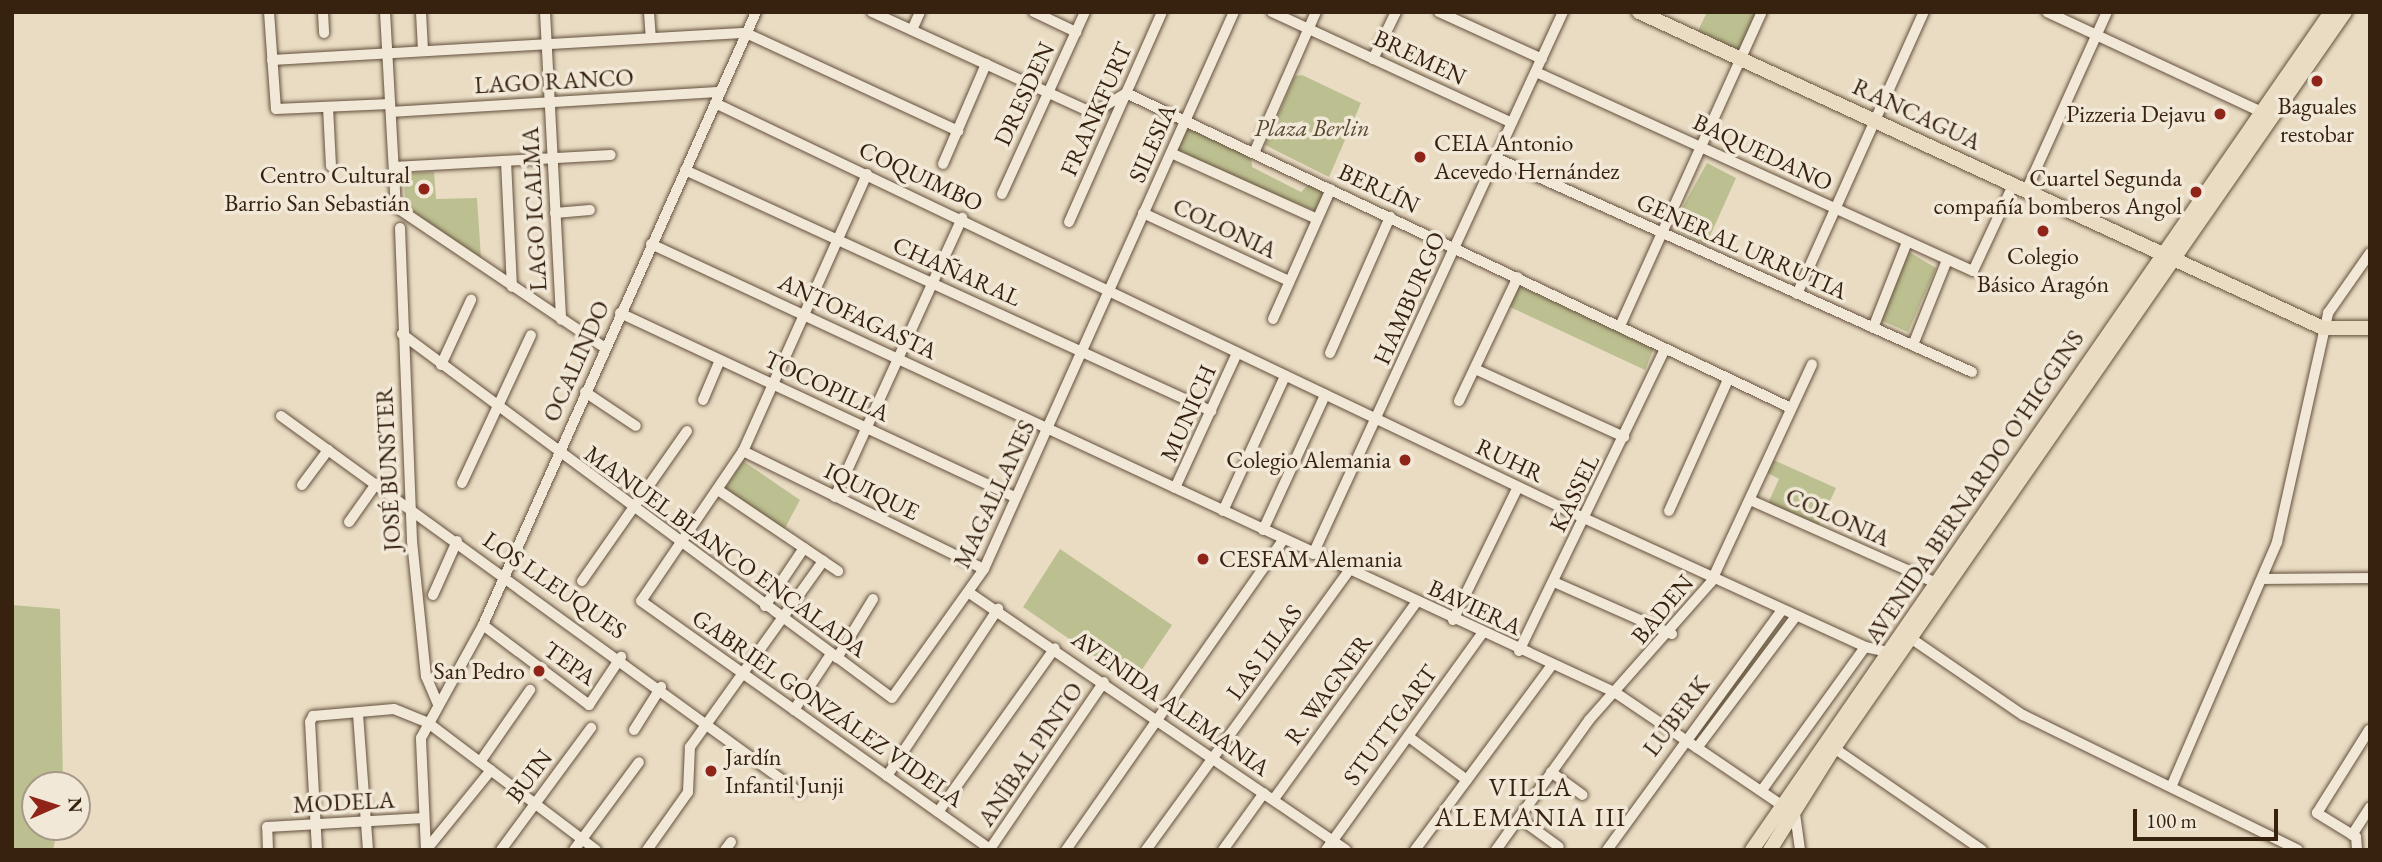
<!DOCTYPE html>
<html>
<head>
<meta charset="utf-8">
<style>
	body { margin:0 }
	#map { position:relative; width:2382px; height:862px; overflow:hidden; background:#e9dcc3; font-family:"EB Garamond",serif }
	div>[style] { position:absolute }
	.green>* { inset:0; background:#bcbf90 }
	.roads { filter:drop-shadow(0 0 2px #64503d) drop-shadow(0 0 2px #64503d) }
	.minor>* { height:10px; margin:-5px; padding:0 5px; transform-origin:5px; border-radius:5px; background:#f1e8d8 }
	.major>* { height:14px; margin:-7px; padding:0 7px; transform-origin:7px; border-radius:7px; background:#e9dcc3 }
	.dots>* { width:19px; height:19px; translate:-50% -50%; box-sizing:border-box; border:4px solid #f1e8d8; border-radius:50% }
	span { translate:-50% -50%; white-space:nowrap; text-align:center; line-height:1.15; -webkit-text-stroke:7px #f1e8d8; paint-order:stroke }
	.street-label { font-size:24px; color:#372210 }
	.poi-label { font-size:24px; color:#372210 }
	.right { translate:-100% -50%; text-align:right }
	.left { translate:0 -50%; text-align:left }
	.park-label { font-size:24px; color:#584930; font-style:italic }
	.neighbourhood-label { font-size:26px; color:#372210; letter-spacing:2px }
	.frame { position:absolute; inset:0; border:14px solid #372210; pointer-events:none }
	.north { position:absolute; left:21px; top:771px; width:70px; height:70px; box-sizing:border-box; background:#f1e8d8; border:2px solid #a79988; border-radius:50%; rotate:87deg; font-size:19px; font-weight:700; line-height:28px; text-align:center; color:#372210 }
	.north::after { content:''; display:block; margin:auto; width:24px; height:32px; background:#8f2418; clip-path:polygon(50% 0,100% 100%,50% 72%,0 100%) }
	.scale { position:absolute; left:2133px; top:809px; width:145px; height:32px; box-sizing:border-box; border:4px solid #372210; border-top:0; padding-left:9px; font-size:21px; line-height:24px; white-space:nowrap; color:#372210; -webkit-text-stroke:5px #f1e8d8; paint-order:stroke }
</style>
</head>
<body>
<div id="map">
	<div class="green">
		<i style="clip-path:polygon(1707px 12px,1759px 12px,1740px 58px,1695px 37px)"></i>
		<i style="clip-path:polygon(1302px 75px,1361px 103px,1329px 177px,1265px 145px,1295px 76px)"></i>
		<i style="clip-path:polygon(1187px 127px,1251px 153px,1252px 167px,1301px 192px,1311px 182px,1326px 189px,1315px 211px,1175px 152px)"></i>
		<i style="clip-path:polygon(1707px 163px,1736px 178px,1706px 245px,1676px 230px,1675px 221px)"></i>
		<i style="clip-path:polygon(434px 172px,436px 199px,477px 198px,481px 258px,406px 207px,403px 173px)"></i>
		<i style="clip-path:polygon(1909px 252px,1936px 268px,1908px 332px,1880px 320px)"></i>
		<i style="clip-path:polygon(1517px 285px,1654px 348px,1645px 370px,1508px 306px)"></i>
		<i style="clip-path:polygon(1769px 458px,1836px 488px,1816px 531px,1766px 508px,1779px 479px,1764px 471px)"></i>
		<i style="clip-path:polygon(743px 461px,800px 500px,784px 530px,724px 490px)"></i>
		<i style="clip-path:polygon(1060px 549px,1172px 625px,1133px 683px,1023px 607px)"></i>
		<i style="clip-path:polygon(12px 605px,60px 609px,63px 785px,35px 785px,35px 827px,58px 827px,53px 850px,12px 850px)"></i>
		<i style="clip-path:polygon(1783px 619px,1789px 622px,1704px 733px,1697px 728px)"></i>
	</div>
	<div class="roads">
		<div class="minor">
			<i style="left:269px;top:12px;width:97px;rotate:85.9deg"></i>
			<i style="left:276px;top:109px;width:114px;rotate:-2.5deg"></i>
			<i style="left:323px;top:12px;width:21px;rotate:87deg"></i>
			<i style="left:385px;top:12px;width:195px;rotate:86.8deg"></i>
			<i style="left:396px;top:207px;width:252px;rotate:34deg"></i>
			<i style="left:421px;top:12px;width:39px;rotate:87deg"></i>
			<i style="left:545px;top:12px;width:308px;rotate:87deg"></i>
			<i style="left:649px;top:12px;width:26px;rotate:86deg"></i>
			<i style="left:872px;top:12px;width:243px;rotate:24.6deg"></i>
			<i style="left:1093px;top:113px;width:39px;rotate:-31deg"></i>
			<i style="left:1126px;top:93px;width:736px;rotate:25.35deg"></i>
			<i style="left:1034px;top:12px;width:47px;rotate:25.5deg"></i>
			<i style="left:1272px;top:12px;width:264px;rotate:24.8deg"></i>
			<i style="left:1439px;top:12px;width:113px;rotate:24.5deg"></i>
			<i style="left:2047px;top:12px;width:242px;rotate:25deg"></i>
			<i style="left:912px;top:30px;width:20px;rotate:-66deg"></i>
			<i style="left:1373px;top:59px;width:52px;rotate:-63.9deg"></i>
			<i style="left:272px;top:60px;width:475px;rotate:-3.3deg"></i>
			<i style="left:746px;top:33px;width:234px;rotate:24.8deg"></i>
			<i style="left:1536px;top:72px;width:480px;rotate:24.5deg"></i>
			<i style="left:1973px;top:271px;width:97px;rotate:-65deg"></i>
			<i style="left:715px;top:103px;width:965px;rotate:25.53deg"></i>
			<i style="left:1586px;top:519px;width:307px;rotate:24.6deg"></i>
			<i style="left:1865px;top:647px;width:29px;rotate:12deg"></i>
			<i style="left:328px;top:107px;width:59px;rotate:87.1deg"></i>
			<i style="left:391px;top:112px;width:330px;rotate:-3.5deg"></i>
			<i style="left:1171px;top:153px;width:160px;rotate:24.3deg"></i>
			<i style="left:1254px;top:153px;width:154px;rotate:-66.3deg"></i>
			<i style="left:1496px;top:158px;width:522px;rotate:24.21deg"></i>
			<i style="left:506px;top:161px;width:126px;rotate:87.3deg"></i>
			<i style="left:943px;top:164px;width:109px;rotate:-66.7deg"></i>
			<i style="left:394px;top:167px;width:217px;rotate:-3.2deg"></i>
			<i style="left:685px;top:170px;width:579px;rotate:24.62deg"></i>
			<i style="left:867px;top:174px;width:303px;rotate:114.1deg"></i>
			<i style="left:743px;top:451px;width:181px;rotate:124.2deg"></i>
			<i style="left:641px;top:601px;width:430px;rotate:35.4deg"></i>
			<i style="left:2027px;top:189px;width:194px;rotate:-65.7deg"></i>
			<i style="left:1002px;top:194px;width:200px;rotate:-65.5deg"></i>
			<i style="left:555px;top:213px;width:35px;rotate:-5deg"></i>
			<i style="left:1143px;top:213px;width:161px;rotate:25deg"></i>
			<i style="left:1069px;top:222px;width:230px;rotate:-66.1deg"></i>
			<i style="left:400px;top:228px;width:313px;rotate:87.8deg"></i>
			<i style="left:412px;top:541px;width:136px;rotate:84.1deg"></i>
			<i style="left:426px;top:676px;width:30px;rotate:67deg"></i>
			<i style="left:651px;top:244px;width:1064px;rotate:24.95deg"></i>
			<i style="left:1616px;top:693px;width:216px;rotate:34.1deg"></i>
			<i style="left:1795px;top:814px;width:36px;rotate:82deg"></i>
			<i style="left:1797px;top:294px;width:309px;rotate:-65.8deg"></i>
			<i style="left:620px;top:313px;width:436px;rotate:25deg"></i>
			<i style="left:1273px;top:319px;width:142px;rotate:-66deg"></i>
			<i style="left:1620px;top:326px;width:345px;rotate:-65.7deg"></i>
			<i style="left:1873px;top:328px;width:92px;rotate:-68.4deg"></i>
			<i style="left:402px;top:334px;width:610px;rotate:36.61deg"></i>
			<i style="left:892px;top:698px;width:158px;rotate:-54.5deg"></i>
			<i style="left:984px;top:569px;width:611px;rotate:-65.83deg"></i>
			<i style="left:1913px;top:345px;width:92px;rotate:-68.2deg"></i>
			<i style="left:1330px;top:353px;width:149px;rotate:-66.2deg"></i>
			<i style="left:441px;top:365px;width:72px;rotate:-65.2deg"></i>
			<i style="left:1475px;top:369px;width:164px;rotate:24.5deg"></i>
			<i style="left:585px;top:392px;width:61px;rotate:33.7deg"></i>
			<i style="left:703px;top:400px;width:43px;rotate:-67deg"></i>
			<i style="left:1459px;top:401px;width:137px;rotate:-64.6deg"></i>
			<i style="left:281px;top:416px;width:641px;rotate:35.99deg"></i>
			<i style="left:743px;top:451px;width:268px;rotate:26.1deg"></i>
			<i style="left:462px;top:483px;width:163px;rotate:-65deg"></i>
			<i style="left:302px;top:485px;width:44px;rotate:-53.4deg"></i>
			<i style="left:1175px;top:488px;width:149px;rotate:-65.3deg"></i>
			<i style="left:718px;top:490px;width:145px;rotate:34deg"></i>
			<i style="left:835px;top:497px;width:307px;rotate:-65.5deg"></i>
			<i style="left:1750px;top:500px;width:211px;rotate:24deg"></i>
			<i style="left:1223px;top:511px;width:149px;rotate:-65.3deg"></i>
			<i style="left:1669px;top:511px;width:144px;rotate:-65.8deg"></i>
			<i style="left:349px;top:522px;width:47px;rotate:-54.6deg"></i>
			<i style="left:1263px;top:530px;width:149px;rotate:-65.3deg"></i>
			<i style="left:1313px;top:554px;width:597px;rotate:-65.24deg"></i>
			<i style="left:2263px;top:579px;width:107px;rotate:-0.5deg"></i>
			<i style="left:582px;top:581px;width:183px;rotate:-55deg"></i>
			<i style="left:1554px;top:582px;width:129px;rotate:23.8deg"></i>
			<i style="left:971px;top:594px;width:454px;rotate:34.3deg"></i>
			<i style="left:433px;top:595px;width:59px;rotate:-66deg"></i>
			<i style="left:765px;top:606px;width:70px;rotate:-56.1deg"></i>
			<i style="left:1453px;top:620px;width:148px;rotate:-64deg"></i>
			<i style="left:483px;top:625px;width:133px;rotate:37deg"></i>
			<i style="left:589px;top:705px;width:58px;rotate:-56.3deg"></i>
			<i style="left:1906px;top:635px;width:142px;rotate:34.4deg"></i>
			<i style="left:2023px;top:715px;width:306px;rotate:26.1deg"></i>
			<i style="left:1519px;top:651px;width:333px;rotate:-64.2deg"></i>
			<i style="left:837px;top:658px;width:69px;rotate:-58.6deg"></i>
			<i style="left:794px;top:710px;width:67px;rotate:-56.5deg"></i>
			<i style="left:358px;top:714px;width:136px;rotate:85.8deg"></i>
			<i style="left:634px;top:730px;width:51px;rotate:-57.9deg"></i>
			<i style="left:1409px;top:737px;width:72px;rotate:36.6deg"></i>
			<i style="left:1697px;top:748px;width:165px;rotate:-53.1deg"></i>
			<i style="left:1834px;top:748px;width:180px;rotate:34.6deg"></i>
			<i style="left:480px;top:762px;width:88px;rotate:-55.2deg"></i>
			<i style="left:1551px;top:772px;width:39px;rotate:36deg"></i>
			<i style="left:887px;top:776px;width:201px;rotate:-56.4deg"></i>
			<i style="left:2172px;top:785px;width:265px;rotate:-66.6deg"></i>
			<i style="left:2277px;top:542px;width:235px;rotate:-77.4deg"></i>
			<i style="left:2328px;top:313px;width:73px;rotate:-55deg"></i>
			<i style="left:1762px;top:790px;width:176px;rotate:-54.2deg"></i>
			<i style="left:1274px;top:799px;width:242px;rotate:-54.1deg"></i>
			<i style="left:938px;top:812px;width:201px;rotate:-54.5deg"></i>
			<i style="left:1519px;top:818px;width:49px;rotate:35.9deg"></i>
			<i style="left:2352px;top:835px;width:33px;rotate:-57deg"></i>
			<i style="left:990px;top:849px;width:202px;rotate:-55.7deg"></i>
			<i style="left:268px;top:850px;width:23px;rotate:-92deg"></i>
			<i style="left:267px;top:827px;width:157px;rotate:-3.3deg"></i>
			<i style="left:317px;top:850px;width:128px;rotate:-93.1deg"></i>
			<i style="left:310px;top:722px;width:7px;rotate:-63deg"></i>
			<i style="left:313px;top:716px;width:81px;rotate:-4.9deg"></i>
			<i style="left:394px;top:709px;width:35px;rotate:22deg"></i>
			<i style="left:427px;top:722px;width:212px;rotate:37.1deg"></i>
			<i style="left:426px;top:850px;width:112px;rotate:-92.6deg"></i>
			<i style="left:421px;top:738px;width:129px;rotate:-61.2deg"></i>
			<i style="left:483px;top:625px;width:671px;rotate:-65.99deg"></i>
			<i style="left:426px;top:850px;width:103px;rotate:-50.9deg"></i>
			<i style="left:501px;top:850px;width:152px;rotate:-53.6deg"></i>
			<i style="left:574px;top:850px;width:109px;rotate:-53.5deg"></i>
			<i style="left:647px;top:850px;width:71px;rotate:-54.7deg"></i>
			<i style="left:688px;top:792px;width:45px;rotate:-87.5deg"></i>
			<i style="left:690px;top:747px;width:229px;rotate:-54.4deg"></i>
			<i style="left:725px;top:850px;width:10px;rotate:-53deg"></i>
			<i style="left:1066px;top:850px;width:378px;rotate:-55deg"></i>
			<i style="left:1146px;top:850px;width:345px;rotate:-54deg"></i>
			<i style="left:1223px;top:850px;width:70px;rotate:-54.3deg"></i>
			<i style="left:1326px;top:850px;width:266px;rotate:-54.2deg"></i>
			<i style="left:1415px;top:850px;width:229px;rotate:-53.5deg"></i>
			<i style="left:1496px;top:850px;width:160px;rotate:-54.4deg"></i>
			<i style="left:1589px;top:720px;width:184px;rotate:-48.5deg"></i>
			<i style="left:1711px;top:582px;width:240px;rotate:-65.1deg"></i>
			<i style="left:1607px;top:850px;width:297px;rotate:-53.9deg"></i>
			<i style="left:2357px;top:850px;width:13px;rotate:-94deg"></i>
			<i style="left:2356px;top:837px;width:46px;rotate:-148.4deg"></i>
			<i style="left:2317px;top:813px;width:98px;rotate:-57.9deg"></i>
		</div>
		<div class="major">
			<i style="left:1639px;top:12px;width:753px;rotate:24.8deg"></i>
			<i style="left:2323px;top:328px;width:47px"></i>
			<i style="left:1752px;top:850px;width:1019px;rotate:-55.36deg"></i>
			<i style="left:1770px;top:850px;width:120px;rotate:-57.9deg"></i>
			<i style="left:1834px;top:748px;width:896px;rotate:-55.23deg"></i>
		</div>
	</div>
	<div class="dots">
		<i style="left:2317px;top:81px;background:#8f2418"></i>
		<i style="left:2220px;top:114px;background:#8f2418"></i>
		<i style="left:1420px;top:157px;background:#8f2418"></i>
		<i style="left:424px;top:189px;background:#8f2418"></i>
		<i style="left:2196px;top:192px;background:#8f2418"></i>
		<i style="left:2043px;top:231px;background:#8f2418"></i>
		<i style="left:1405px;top:460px;background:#8f2418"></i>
		<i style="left:1203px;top:559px;background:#8f2418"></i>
		<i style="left:539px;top:671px;background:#8f2418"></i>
		<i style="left:711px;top:771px;background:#8f2418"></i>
	</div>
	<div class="street-label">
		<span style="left:1420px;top:57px;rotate:25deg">BREMEN</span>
		<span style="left:554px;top:81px;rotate:-3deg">LAGO RANCO</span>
		<span style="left:1024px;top:94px;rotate:-65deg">DRESDEN</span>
		<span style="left:1096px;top:109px;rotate:-66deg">FRANKFURT</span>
		<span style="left:1917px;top:114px;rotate:25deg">RANCAGUA</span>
		<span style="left:1152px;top:143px;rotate:-66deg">SILESIA</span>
		<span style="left:1763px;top:152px;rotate:25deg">BAQUEDANO</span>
		<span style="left:921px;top:176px;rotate:25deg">COQUIMBO</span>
		<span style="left:1379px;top:188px;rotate:25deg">BERLÍN</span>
		<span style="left:534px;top:209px;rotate:-93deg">LAGO ICALMA</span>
		<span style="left:1225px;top:228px;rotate:25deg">COLONIA</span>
		<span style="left:1742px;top:246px;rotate:24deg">GENERAL URRUTIA</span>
		<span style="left:957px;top:271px;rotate:24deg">CHAÑARAL</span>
		<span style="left:1409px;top:298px;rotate:-66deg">HAMBURGO</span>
		<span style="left:858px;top:316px;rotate:25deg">ANTOFAGASTA</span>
		<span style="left:576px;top:361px;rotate:-66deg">OCALINDO</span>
		<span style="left:827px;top:386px;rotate:25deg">TOCOPILLA</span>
		<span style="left:1188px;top:413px;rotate:-66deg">MUNICH</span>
		<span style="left:1510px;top:460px;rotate:25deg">RUHR</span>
		<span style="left:388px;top:469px;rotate:-93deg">JOSÉ BUNSTER</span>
		<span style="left:1974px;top:487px;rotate:-56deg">AVENIDA BERNARDO O'HIGGINS</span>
		<span style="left:872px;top:491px;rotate:26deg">IQUIQUE</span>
		<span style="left:1574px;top:493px;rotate:-64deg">KASSEL</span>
		<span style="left:994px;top:494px;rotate:-65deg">MAGALLANES</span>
		<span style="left:1838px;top:517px;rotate:24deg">COLONIA</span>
		<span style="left:726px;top:551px;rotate:36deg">MANUEL BLANCO ENCALADA</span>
		<span style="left:555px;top:585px;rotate:35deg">LOS LLEUQUES</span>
		<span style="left:1475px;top:607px;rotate:25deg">BAVIERA</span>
		<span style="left:1662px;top:609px;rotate:-50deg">BADEN</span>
		<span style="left:1264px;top:652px;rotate:-54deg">LAS LILAS</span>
		<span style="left:570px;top:663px;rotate:35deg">TEPA</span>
		<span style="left:1328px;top:689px;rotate:-54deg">R. WAGNER</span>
		<span style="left:1171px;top:703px;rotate:35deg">AVENIDA ALEMANIA</span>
		<span style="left:828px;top:708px;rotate:35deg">GABRIEL GONZÁLEZ VIDELA</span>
		<span style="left:1676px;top:716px;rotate:-53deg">LUBERK</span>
		<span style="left:1390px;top:725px;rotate:-54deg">STUTTGART</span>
		<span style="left:1030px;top:754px;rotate:-56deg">ANÍBAL PINTO</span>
		<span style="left:529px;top:776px;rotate:-53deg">BUIN</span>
		<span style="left:344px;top:802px;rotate:-3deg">MODELA</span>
	</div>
	<div class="poi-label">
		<span style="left:2317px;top:120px">Baguales<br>restobar</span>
		<span class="right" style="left:2206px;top:114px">Pizzeria Dejavu</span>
		<span class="left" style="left:1434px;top:157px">CEIA Antonio<br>Acevedo Hernández</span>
		<span class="right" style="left:410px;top:189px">Centro Cultural<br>Barrio San Sebastián</span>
		<span class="right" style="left:2182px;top:192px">Cuartel Segunda<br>compañía bomberos Angol</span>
		<span style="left:2043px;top:270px">Colegio<br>Básico Aragón</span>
		<span class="right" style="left:1391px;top:460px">Colegio Alemania</span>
		<span class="left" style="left:1219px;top:559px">CESFAM Alemania</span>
		<span class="right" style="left:525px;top:671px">San Pedro</span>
		<span class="left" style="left:725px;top:771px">Jardín<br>Infantil Junji</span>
	</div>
	<div class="park-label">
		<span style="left:1312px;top:128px">Plaza Berlin</span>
	</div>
	<div class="neighbourhood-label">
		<span style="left:1531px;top:803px">VILLA<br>ALEMANIA III</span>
	</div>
	<div class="frame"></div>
	<div class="north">N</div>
	<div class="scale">100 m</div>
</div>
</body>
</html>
